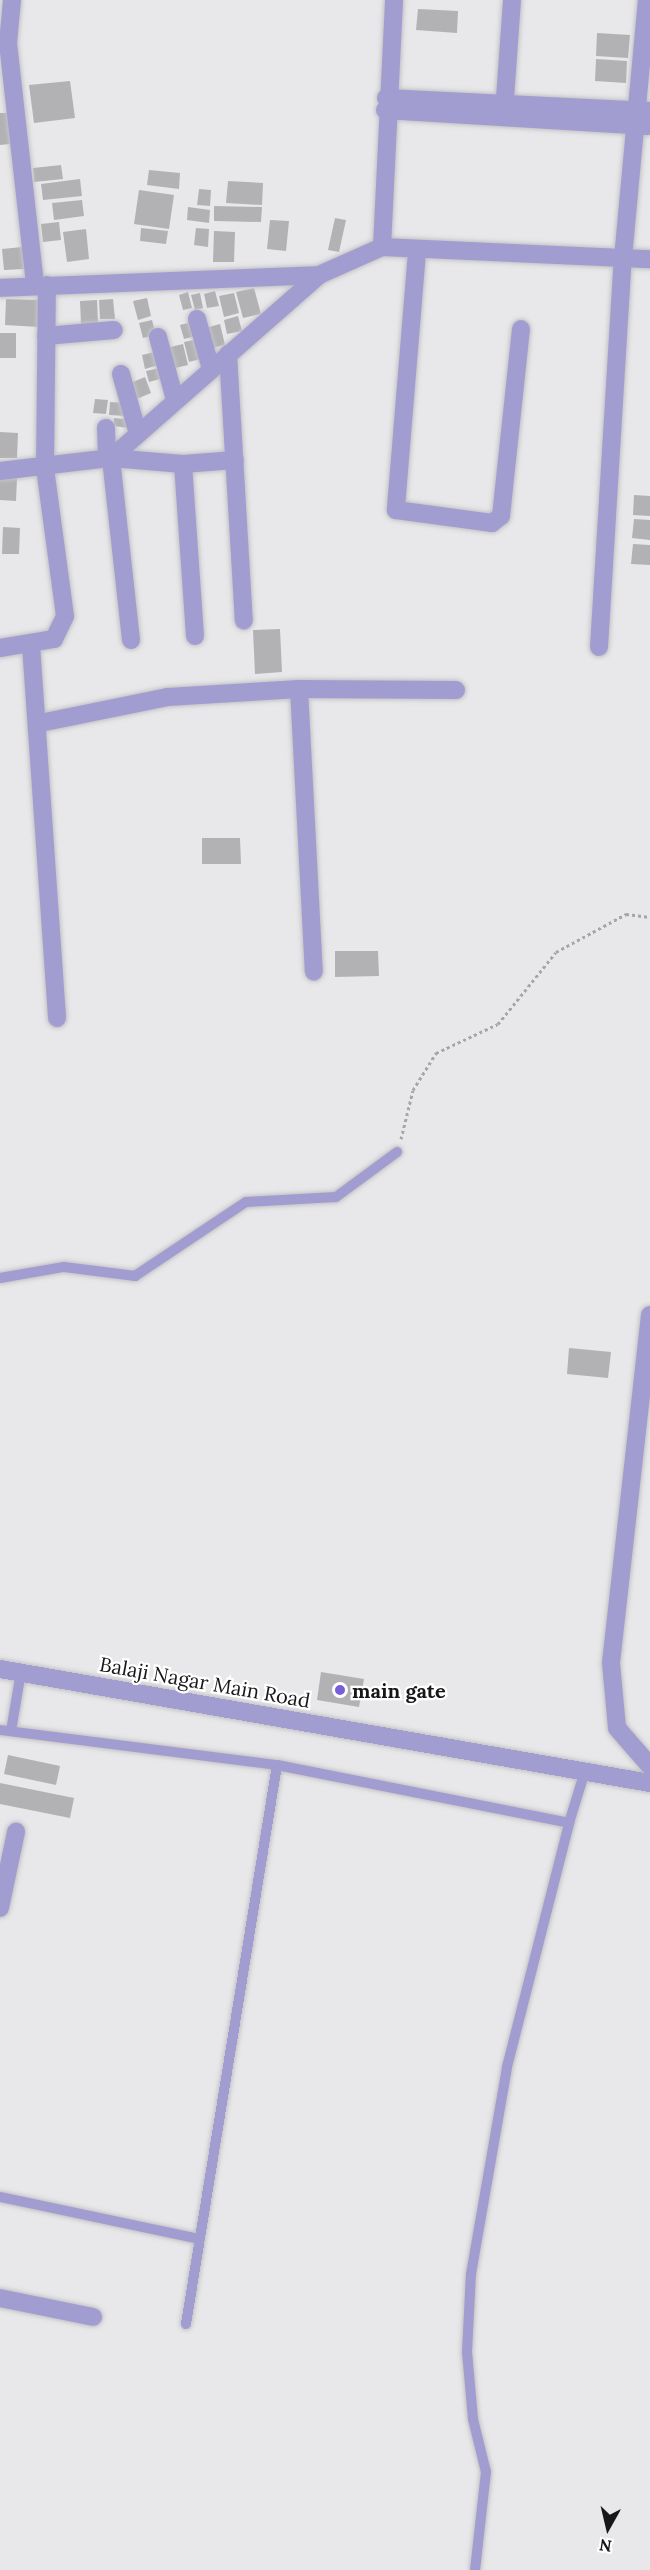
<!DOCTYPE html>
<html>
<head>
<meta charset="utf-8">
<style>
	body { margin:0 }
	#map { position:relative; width:650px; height:2570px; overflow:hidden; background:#e8e8eb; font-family:Lora,serif }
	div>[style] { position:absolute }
	.building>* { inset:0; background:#b2b2b5 }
	.path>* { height:3px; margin-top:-1.5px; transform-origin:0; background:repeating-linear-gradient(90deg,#a6a6a8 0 3px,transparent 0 6px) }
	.roads { filter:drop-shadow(0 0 2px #c3c2c5) drop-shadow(0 0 2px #c3c2c5) }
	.service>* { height:10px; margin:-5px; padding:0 5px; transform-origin:5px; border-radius:5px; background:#a29dd1 }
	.minor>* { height:18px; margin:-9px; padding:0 9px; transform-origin:9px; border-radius:9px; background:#a29dd1 }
	.tertiary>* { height:18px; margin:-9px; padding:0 9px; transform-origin:9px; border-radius:9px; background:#a29dd1 }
	.dots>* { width:16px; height:16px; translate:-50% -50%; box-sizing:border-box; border:3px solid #fff; border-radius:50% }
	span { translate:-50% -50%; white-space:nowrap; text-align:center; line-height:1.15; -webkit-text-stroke:4.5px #fff; paint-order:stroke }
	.street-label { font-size:20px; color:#181718 }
	.poi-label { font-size:20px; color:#181718; font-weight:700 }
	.left { translate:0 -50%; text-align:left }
	.north { position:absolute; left:578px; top:2498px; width:60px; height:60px; -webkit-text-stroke:4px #fff; paint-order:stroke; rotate:188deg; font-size:16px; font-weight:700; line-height:24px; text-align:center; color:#181718 }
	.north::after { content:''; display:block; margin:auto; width:21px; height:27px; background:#181718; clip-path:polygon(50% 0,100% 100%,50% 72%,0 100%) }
</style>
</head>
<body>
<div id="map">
	<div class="building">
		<i style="clip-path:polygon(418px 9px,458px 11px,457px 33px,416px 30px)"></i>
		<i style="clip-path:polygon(597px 33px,630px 35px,628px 58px,596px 56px)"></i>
		<i style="clip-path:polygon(596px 59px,627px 61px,626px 83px,595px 81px)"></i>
		<i style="clip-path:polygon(70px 81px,75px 118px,34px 123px,29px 85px)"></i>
		<i style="clip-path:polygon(0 113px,7px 113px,10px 144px,0 145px)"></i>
		<i style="clip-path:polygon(61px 165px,63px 179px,34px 182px,33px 168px)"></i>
		<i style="clip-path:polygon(149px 170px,180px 173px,179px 189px,147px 185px)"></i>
		<i style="clip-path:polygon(80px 179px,82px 196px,43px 200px,41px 184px)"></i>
		<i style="clip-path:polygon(228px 181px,263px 183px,262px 205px,226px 203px)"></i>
		<i style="clip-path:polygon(199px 189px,211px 190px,210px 206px,197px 205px)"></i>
		<i style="clip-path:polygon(139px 190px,174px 195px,169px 229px,134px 224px)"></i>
		<i style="clip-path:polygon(82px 200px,84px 216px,54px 220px,52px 203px)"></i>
		<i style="clip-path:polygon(214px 206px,262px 207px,261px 222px,214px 221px)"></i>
		<i style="clip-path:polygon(188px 207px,210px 210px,209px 223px,187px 220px)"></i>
		<i style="clip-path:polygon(335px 218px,346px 220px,339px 252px,328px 250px)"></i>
		<i style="clip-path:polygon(270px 220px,289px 221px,286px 251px,267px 249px)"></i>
		<i style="clip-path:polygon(59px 222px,61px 240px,43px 242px,41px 224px)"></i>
		<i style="clip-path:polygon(141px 228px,168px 231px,166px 244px,140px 241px)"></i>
		<i style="clip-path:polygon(196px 228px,209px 229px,208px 247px,194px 245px)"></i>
		<i style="clip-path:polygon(86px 229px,89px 259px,67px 262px,63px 232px)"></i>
		<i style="clip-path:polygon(214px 231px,235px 232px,234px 262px,213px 262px)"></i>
		<i style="clip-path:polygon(22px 247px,24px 269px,4px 270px,2px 249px)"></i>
		<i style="clip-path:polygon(254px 288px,261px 314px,243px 318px,236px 292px)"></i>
		<i style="clip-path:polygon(215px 291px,219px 306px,207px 308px,204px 294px)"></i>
		<i style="clip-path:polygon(188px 292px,192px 308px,183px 310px,179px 295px)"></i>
		<i style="clip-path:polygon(200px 293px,203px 308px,195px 310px,191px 295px)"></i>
		<i style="clip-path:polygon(234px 293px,239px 313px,224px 317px,219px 296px)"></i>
		<i style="clip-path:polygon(147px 298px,151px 316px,138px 320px,133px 301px)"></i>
		<i style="clip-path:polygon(6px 299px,40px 300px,39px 327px,5px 325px)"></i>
		<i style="clip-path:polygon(113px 299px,115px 319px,100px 319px,99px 300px)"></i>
		<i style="clip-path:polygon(97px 300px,98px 323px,81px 324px,80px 301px)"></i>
		<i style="clip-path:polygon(238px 316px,242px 331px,227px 334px,224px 320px)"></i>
		<i style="clip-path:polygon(152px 320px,156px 335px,143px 338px,139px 323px)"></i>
		<i style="clip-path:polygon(196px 321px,200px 335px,184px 339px,180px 325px)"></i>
		<i style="clip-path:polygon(220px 324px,225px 345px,207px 349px,202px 329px)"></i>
		<i style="clip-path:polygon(0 333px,16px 333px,16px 358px,0 358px)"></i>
		<i style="clip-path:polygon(199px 339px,204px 358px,189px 362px,184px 342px)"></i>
		<i style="clip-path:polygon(183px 344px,188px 365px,171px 369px,166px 348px)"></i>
		<i style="clip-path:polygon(159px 351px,162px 364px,145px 369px,142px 355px)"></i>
		<i style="clip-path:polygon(164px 367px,167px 377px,149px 382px,146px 371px)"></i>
		<i style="clip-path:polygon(145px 377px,151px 393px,134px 400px,128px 384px)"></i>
		<i style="clip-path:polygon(95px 399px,108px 400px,106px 414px,93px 413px)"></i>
		<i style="clip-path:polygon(110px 402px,127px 403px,126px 416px,109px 415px)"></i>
		<i style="clip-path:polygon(114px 418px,131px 420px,130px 428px,113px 426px)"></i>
		<i style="clip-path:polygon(0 432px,18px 433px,17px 458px,0 458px)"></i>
		<i style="clip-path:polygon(0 478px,17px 478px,16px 501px,0 500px)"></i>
		<i style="clip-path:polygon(634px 495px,650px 496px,650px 516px,633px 515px)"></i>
		<i style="clip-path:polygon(634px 519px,650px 520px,650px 540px,632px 538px)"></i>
		<i style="clip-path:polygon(3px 527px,20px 528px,19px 554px,2px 554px)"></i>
		<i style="clip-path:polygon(633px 544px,650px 545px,650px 565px,631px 564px)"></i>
		<i style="clip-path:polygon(280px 629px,282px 672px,255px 674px,253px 630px)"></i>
		<i style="clip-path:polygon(202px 838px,240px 838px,241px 864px,202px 864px)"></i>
		<i style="clip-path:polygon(335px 951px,378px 951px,379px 976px,335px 977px)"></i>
		<i style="clip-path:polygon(569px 1348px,611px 1352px,608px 1378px,567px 1374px)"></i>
		<i style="clip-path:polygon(321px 1672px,364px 1679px,359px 1707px,317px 1700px)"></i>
		<i style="clip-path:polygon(8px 1755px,60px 1766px,56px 1785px,4px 1774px)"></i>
		<i style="clip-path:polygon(0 1783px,74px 1798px,70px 1818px,0 1804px)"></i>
	</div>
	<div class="path">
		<i style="left:401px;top:1139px;width:50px;rotate:-76.2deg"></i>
		<i style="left:413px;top:1090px;width:44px;rotate:-58.1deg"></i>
		<i style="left:436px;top:1053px;width:68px;rotate:-25.1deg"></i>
		<i style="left:498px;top:1024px;width:92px;rotate:-51.1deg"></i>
		<i style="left:556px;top:952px;width:80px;rotate:-28.5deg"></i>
		<i style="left:626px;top:914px;width:24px;rotate:7deg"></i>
	</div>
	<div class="roads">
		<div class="service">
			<i style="left:0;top:1278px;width:65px;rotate:-9.8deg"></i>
			<i style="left:64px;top:1267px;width:72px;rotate:7.2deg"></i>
			<i style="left:135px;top:1276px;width:133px;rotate:-33.7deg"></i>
			<i style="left:246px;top:1202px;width:90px;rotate:-3.2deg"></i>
			<i style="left:336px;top:1197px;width:76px;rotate:-36.4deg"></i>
			<i style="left:0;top:1730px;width:279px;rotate:7.2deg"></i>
			<i style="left:277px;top:1765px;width:298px;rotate:11.2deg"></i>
			<i style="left:569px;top:1823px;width:54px;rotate:-72.9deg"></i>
			<i style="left:11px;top:1731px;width:60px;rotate:-80.4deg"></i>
			<i style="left:0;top:2197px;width:203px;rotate:11.9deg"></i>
			<i style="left:186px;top:2324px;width:566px;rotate:-80.75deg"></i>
			<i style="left:475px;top:2570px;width:99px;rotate:-83.6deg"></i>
			<i style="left:486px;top:2472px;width:55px;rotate:-103.8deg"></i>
			<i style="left:473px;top:2419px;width:67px;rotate:-95.1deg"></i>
			<i style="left:467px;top:2352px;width:78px;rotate:-87.1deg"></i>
			<i style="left:471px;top:2274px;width:210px;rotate:-80.1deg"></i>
			<i style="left:507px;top:2067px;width:252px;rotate:-75.7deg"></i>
		</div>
		<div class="minor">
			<i style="left:12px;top:0;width:43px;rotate:95.3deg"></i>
			<i style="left:8px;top:43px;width:244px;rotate:83.6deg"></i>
			<i style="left:386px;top:98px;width:264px;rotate:2.8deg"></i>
			<i style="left:385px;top:110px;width:263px;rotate:3.5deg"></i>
			<i style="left:504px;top:112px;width:112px;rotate:-85.9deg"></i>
			<i style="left:382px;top:247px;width:247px;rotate:-87.2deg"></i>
			<i style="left:417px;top:252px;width:259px;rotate:94.7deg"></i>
			<i style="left:396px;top:510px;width:97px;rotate:7.7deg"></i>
			<i style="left:492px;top:523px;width:11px;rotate:-38deg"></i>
			<i style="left:501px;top:516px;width:188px;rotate:-83.9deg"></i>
			<i style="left:0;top:288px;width:319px;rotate:-2.3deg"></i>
			<i style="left:197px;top:319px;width:52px;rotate:74.4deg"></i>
			<i style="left:46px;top:336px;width:68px;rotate:-5deg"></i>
			<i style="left:158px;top:337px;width:65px;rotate:74.9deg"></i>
			<i style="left:228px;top:354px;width:267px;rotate:86.6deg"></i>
			<i style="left:121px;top:374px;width:62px;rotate:74.2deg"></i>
			<i style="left:106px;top:428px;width:31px;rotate:88deg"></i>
			<i style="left:0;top:471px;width:112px;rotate:-6.7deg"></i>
			<i style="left:111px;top:458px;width:277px;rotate:-41.3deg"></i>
			<i style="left:319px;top:275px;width:69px;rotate:-24deg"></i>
			<i style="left:382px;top:247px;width:268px;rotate:2.6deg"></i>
			<i style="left:195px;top:636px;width:172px;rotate:-94deg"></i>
			<i style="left:183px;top:464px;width:52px;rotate:-4.4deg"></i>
			<i style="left:131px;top:640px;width:183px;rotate:-96.3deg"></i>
			<i style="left:111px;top:458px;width:72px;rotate:4.8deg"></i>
			<i style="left:31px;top:645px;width:374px;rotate:86deg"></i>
			<i style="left:599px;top:647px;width:390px;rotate:-86.5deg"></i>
			<i style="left:623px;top:258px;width:259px;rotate:-84.7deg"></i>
			<i style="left:0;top:648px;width:55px;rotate:-9.5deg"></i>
			<i style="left:54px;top:639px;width:25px;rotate:-64deg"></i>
			<i style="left:65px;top:616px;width:148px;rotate:-97.7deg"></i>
			<i style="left:45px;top:469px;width:184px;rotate:-89.4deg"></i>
			<i style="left:299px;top:689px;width:283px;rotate:87deg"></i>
			<i style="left:40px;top:723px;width:131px;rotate:-11.5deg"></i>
			<i style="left:168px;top:697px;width:131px;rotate:-3.5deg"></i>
			<i style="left:299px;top:689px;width:157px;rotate:0.4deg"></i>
			<i style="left:650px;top:1315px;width:350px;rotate:96.4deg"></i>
			<i style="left:611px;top:1663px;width:65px;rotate:84.7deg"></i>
			<i style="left:617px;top:1728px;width:50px;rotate:49deg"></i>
			<i style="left:0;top:1908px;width:78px;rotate:-78.1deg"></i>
			<i style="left:0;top:2298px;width:95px;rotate:11.5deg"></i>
		</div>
		<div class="tertiary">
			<i style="left:0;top:1669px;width:660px;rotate:9.95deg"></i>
		</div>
	</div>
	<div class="dots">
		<i style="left:340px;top:1690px;background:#785fd9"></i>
	</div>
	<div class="street-label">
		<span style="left:205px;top:1682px;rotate:10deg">Balaji Nagar Main Road</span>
	</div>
	<div class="poi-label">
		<span class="left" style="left:352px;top:1690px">main gate</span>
	</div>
	<div class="north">N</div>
</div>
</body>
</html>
